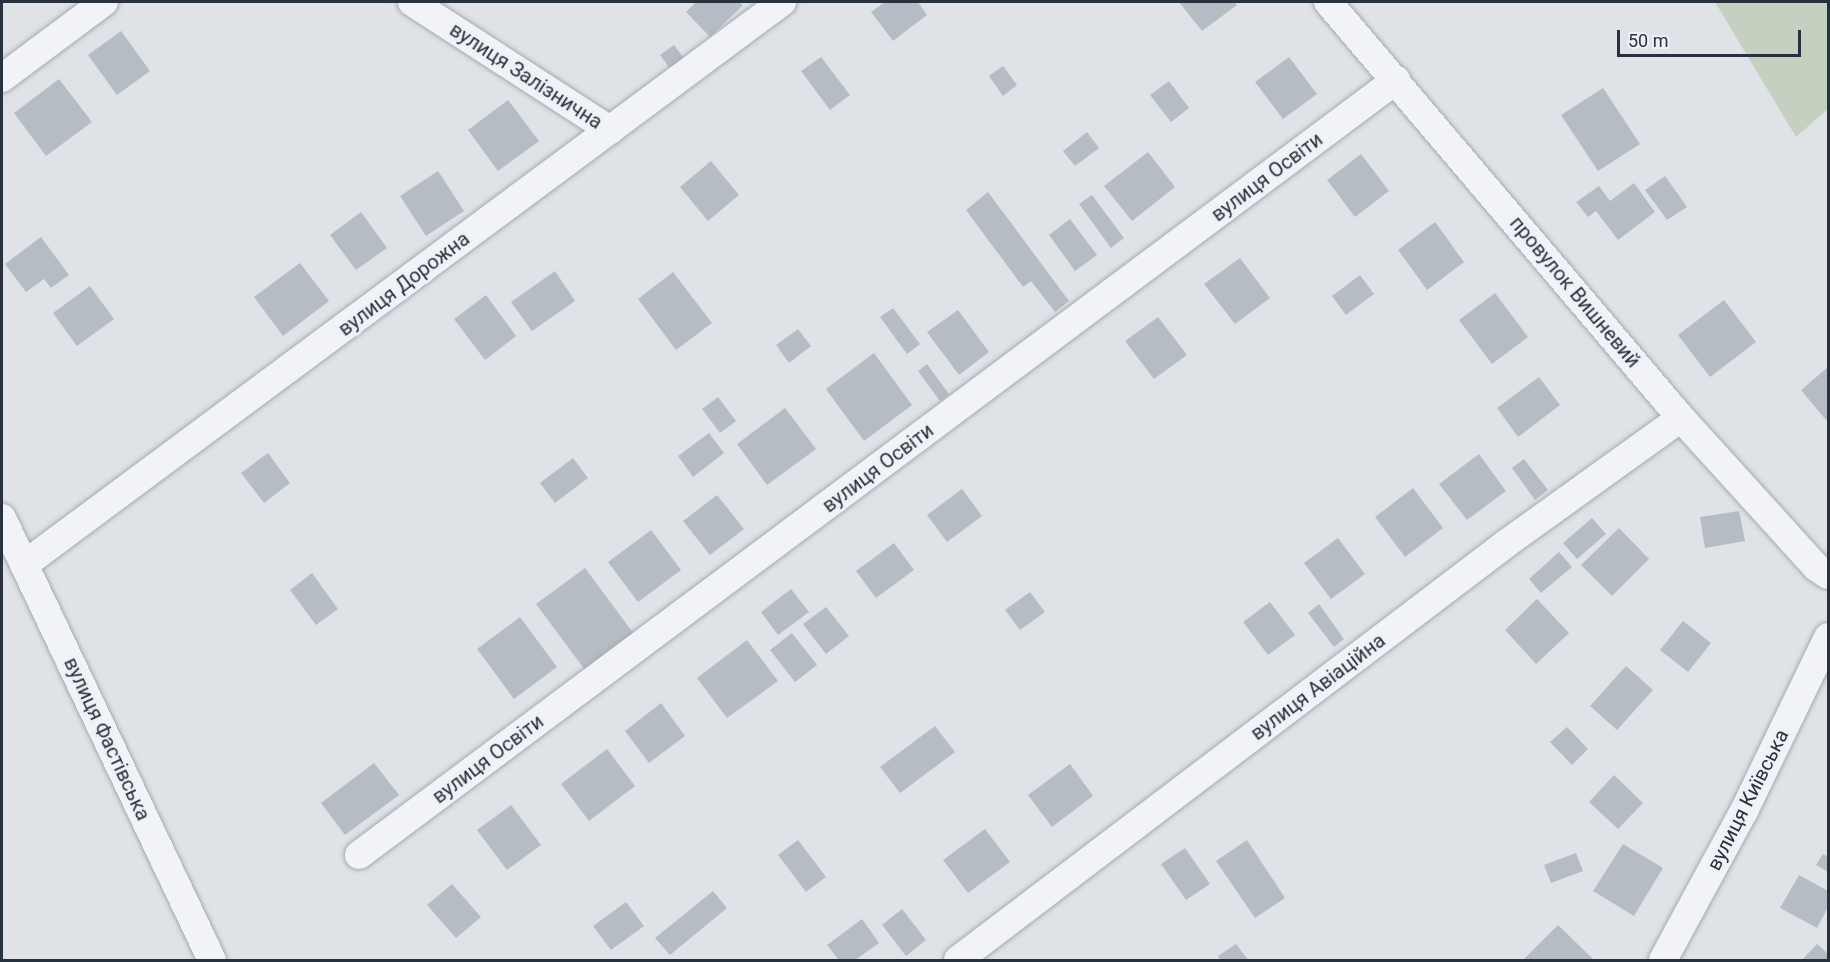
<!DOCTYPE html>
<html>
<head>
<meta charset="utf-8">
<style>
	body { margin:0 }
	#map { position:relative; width:1830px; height:962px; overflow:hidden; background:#dfe3e8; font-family:Roboto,sans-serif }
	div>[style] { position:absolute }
	.green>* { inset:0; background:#c5d1c0 }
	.building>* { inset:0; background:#b6bcc4 }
	.roads { filter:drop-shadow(0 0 2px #a4aab2) drop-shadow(0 0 2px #a4aab2) }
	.minor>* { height:28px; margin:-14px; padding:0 14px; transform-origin:14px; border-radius:14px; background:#f1f3f6 }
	span { translate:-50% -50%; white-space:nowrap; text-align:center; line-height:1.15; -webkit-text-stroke:6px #eef1f5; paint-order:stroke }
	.street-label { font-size:20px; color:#28313e }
	.frame { position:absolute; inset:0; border:3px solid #28313e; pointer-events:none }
	.scale { position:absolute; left:1617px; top:30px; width:184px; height:27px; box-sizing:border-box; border:3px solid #28313e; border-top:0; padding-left:8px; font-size:18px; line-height:21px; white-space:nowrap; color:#28313e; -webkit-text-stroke:4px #eef1f5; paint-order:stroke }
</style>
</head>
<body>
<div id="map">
	<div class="green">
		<i style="clip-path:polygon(1715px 2px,1828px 2px,1828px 109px,1796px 137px)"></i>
	</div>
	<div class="building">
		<i style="clip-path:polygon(696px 2px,739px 2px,743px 5px,710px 37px,686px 12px)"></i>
		<i style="clip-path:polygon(885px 2px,918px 2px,927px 15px,893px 41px,871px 12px)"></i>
		<i style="clip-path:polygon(1179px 2px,1235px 2px,1237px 5px,1202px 31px)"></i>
		<i style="clip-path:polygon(121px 31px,150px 71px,117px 95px,88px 55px)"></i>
		<i style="clip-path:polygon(674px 45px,688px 64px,674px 74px,660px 55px)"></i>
		<i style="clip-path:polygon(821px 57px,850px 95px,830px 110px,801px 71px)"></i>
		<i style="clip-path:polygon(1289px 57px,1317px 94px,1283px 119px,1255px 82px)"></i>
		<i style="clip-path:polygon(1003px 66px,1017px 85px,1003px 96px,989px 76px)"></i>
		<i style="clip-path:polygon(59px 79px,92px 122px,46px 156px,14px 113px)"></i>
		<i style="clip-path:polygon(1169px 81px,1189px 108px,1171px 122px,1150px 95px)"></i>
		<i style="clip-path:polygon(1603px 88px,1640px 144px,1598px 171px,1561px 115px)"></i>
		<i style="clip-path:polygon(508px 100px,539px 141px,498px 171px,468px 130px)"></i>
		<i style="clip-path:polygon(1087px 132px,1099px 148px,1075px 166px,1063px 151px)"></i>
		<i style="clip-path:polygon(1148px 152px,1175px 187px,1132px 221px,1104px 186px)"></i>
		<i style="clip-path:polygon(1361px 154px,1389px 191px,1355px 217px,1327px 180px)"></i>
		<i style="clip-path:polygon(711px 161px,739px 195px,708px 221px,680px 187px)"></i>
		<i style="clip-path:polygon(438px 171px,464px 211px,426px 236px,400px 196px)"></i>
		<i style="clip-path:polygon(1665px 176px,1687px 207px,1667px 220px,1645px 190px)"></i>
		<i style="clip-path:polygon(1634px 183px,1655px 212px,1618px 240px,1596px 211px,1588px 217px,1576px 202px,1599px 186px,1610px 201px)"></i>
		<i style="clip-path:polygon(988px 192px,1069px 301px,1055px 312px,1031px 281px,1023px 287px,966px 210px)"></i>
		<i style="clip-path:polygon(1092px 195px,1124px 238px,1111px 248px,1079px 204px)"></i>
		<i style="clip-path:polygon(361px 212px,387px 248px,356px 270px,330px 235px)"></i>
		<i style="clip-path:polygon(1070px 219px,1097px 255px,1075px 271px,1049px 235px)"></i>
		<i style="clip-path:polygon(1435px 222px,1464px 262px,1427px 290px,1398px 250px)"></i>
		<i style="clip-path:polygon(41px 237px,69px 275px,51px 288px,44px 279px,26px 292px,5px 264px)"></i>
		<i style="clip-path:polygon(1240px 258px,1270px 298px,1235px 324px,1204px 284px)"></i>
		<i style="clip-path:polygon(300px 263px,329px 301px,283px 336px,254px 297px)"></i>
		<i style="clip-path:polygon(555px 271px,575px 301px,532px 331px,511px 302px)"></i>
		<i style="clip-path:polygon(673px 272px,712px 323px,676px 350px,638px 299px)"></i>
		<i style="clip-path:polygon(1360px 275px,1374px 294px,1346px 315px,1332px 296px)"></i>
		<i style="clip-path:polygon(90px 286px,114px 319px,77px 346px,53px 313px)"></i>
		<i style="clip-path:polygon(1495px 293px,1528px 337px,1492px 364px,1459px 320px)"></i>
		<i style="clip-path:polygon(486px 295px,516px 336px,485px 360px,454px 319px)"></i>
		<i style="clip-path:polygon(1724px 300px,1756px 342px,1710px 377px,1678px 335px)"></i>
		<i style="clip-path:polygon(893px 308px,920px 344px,907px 354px,880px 317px)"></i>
		<i style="clip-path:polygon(958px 310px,989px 352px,959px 375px,927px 332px)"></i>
		<i style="clip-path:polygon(1158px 317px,1187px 355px,1154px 379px,1125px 341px)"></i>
		<i style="clip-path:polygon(798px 329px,811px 346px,789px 363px,776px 345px)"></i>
		<i style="clip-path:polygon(874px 353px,912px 405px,864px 441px,826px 389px)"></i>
		<i style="clip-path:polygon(927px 364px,949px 394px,940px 401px,918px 371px)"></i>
		<i style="clip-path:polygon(1828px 367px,1828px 418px,1826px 420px,1801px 390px)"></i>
		<i style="clip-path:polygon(1539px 377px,1560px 405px,1518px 437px,1497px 408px)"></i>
		<i style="clip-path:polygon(718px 397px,736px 421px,720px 433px,702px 409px)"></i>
		<i style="clip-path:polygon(785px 408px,816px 449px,767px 485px,737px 444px)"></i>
		<i style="clip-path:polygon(709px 433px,724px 453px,693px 477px,678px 456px)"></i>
		<i style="clip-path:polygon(268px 453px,290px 483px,264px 503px,241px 473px)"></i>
		<i style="clip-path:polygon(1479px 454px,1506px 491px,1467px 520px,1439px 484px)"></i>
		<i style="clip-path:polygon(573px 458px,588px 478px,555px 503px,540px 483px)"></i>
		<i style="clip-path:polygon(1524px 459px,1548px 490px,1535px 500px,1512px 468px)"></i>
		<i style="clip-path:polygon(1413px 488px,1443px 528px,1405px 557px,1375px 517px)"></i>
		<i style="clip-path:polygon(962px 489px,982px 516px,947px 542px,927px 515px)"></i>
		<i style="clip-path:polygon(717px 495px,744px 529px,710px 555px,683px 521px)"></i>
		<i style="clip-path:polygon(1739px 511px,1745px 541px,1705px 548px,1700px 517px)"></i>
		<i style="clip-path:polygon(1592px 518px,1606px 534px,1577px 559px,1563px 543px)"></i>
		<i style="clip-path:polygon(1619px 528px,1649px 559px,1612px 596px,1581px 565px)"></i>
		<i style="clip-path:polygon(651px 530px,681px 570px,638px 602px,608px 562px)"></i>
		<i style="clip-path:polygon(1338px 538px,1365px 574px,1331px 599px,1304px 563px)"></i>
		<i style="clip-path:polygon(894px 543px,914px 570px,876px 598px,856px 571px)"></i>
		<i style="clip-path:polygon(1559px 552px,1572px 567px,1541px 593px,1529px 579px)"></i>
		<i style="clip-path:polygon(585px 568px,634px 634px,585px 670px,536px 604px)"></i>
		<i style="clip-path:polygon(312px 573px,338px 609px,316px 625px,290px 590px)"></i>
		<i style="clip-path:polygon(791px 589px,809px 612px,778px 635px,761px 612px)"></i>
		<i style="clip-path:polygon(1030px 592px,1045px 612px,1020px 630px,1005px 610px)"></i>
		<i style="clip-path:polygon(1537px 599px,1569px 633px,1536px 664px,1505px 630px)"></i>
		<i style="clip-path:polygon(1270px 602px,1295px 635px,1268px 655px,1243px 622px)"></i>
		<i style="clip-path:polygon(1319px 604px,1344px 639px,1334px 647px,1308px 613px)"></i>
		<i style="clip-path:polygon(826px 607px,849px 636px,826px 654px,803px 624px)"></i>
		<i style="clip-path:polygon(520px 617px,557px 667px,514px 699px,477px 649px)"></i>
		<i style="clip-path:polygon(1683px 621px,1711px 643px,1688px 672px,1660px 650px)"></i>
		<i style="clip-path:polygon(792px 633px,817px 665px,795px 682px,770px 650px)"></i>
		<i style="clip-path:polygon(747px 640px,778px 681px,727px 718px,697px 678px)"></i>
		<i style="clip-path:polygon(1626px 666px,1653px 690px,1617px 730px,1590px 706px)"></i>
		<i style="clip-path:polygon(661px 703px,685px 736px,649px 763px,625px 731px)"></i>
		<i style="clip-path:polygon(935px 726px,955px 752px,900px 793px,880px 767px)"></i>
		<i style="clip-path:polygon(1567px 727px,1588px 749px,1572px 765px,1550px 742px)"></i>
		<i style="clip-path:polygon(607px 749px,635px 786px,589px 821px,561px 784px)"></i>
		<i style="clip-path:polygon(374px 763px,399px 795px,345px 835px,321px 803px)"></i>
		<i style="clip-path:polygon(1070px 764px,1093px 796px,1052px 827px,1028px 795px)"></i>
		<i style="clip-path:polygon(1614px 775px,1643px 803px,1618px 829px,1589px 802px)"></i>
		<i style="clip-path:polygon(511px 805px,541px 845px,507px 870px,477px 830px)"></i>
		<i style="clip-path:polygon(985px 829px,1010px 862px,968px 893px,943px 860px)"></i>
		<i style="clip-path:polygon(798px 840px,826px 877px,806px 892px,778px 855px)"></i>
		<i style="clip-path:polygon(1247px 840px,1285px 898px,1255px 918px,1216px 861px)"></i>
		<i style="clip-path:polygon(1623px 844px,1663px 868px,1634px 916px,1593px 891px)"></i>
		<i style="clip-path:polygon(1185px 848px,1210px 884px,1186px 900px,1161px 864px)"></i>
		<i style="clip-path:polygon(1576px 853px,1583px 871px,1551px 883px,1544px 865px)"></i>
		<i style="clip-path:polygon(1823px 854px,1828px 857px,1828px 872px,1816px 865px)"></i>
		<i style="clip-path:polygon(1799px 875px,1828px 891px,1828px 907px,1817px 928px,1780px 908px)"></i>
		<i style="clip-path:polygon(452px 884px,481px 917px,456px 938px,427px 905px)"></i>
		<i style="clip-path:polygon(713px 891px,727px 908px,670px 955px,655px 938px)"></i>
		<i style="clip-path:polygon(626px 902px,644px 926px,611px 950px,593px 926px)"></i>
		<i style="clip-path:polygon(902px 909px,926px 940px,906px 956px,882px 925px)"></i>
		<i style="clip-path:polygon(862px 919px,879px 943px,855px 960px,839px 960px,827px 945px)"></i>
		<i style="clip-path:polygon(1558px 925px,1594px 960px,1523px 960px)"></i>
		<i style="clip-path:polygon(1236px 944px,1248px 960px,1220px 960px,1218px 956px)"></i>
		<i style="clip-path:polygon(1817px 944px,1828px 954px,1828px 960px,1802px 960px)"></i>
	</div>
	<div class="roads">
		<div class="minor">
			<i style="left:412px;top:2px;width:236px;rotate:32.9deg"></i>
			<i style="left:1328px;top:2px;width:546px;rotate:49.68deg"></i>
			<i style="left:1681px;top:418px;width:201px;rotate:47.8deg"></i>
			<i style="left:1816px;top:567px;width:14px;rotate:34deg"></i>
			<i style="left:2px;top:78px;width:127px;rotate:-36.7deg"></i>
			<i style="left:2px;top:518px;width:489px;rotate:64.6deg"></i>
			<i style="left:25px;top:564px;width:943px;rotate:-36.59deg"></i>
			<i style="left:359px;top:855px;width:1295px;rotate:-36.77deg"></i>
			<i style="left:958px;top:960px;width:689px;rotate:-37.22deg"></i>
			<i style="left:1507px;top:543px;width:214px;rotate:-35.7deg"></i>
			<i style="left:1663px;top:960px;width:170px;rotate:-61.5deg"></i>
			<i style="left:1744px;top:811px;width:193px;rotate:-64.2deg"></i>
		</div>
	</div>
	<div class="street-label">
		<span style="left:526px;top:76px;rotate:33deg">вулиця Залізнична</span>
		<span style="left:1267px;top:177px;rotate:-37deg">вулиця Освіти</span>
		<span style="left:404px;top:284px;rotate:-37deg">вулиця Дорожна</span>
		<span style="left:1575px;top:292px;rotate:50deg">провулок Вишневий</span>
		<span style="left:878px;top:468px;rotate:-37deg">вулиця Освіти</span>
		<span style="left:1318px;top:687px;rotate:-37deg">вулиця Авіаційна</span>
		<span style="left:107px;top:739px;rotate:65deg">вулиця Фастівська</span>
		<span style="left:488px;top:759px;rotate:-37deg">вулиця Освіти</span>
		<span style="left:1748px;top:800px;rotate:-63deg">вулиця Київська</span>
	</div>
	<div class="frame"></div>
	<div class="scale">50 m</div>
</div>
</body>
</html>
